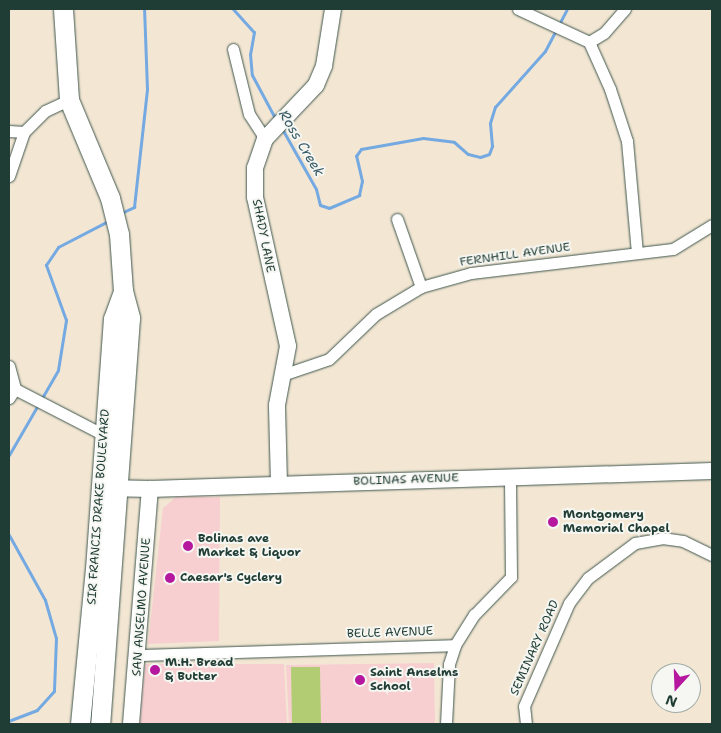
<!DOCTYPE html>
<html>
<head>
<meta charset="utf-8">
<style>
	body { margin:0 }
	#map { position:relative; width:721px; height:733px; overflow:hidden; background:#f3e7d4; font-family:"Shantell Sans",sans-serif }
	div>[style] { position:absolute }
	.built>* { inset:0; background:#f7cfd1 }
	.green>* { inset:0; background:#b1cc72 }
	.stream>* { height:3px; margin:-1.5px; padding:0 1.5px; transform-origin:1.5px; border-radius:1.5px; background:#74a9e1 }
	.roads { filter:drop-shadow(0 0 1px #3f564c) drop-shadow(0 0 1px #3f564c) }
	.street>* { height:11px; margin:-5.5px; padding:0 5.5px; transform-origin:5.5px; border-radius:5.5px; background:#fff }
	.secondary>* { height:16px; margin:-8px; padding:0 8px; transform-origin:8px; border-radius:8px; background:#fff }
	.primary>* { height:19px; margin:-9.5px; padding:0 9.5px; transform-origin:9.5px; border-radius:9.5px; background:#fff }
	.dots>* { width:14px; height:14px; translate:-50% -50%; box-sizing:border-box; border:2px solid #f6f6f2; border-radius:50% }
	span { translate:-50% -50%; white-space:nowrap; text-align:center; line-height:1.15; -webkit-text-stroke:4px #f6f6f2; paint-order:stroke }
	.street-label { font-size:12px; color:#1f3d34 }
	.poi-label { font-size:12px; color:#1f3d34; font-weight:700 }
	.left { translate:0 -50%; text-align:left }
	.water-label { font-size:14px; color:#395d68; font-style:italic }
	.frame { position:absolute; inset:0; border:10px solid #1f3d34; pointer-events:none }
	.north { position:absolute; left:651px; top:663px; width:50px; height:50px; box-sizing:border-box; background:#f6f6f2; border:1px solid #a0aca6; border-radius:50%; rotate:200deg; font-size:14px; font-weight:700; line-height:20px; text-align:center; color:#1f3d34 }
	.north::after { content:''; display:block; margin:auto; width:18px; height:22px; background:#b5179e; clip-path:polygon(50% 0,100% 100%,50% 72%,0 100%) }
</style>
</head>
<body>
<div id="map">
	<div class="built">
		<i style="clip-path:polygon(176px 497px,220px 497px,219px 641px,148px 644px,163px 508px)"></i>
		<i style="clip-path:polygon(434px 663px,435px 724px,289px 724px,286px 665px)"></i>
		<i style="clip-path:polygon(145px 664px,284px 664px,287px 724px,140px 724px)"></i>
	</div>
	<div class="green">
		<i style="clip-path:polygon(291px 667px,320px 667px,321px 724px,292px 724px)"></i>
	</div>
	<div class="stream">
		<i style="left:233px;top:9px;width:31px;rotate:48deg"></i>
		<i style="left:254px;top:32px;width:22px;rotate:100deg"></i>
		<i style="left:250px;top:54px;width:21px;rotate:85deg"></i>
		<i style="left:252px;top:75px;width:51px;rotate:61.9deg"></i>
		<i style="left:281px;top:127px;width:71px;rotate:60.6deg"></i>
		<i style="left:316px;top:189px;width:16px;rotate:76deg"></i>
		<i style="left:320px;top:205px;width:9px;rotate:18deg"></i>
		<i style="left:329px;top:208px;width:33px;rotate:-23deg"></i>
		<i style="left:359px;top:195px;width:14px;rotate:-78deg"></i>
		<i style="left:362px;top:181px;width:26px;rotate:-103deg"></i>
		<i style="left:356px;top:156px;width:9px;rotate:-54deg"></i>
		<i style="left:361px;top:149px;width:63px;rotate:-10.1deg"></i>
		<i style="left:423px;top:138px;width:31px;rotate:7deg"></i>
		<i style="left:454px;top:142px;width:18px;rotate:41deg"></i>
		<i style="left:468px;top:154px;width:12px;rotate:14deg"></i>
		<i style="left:480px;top:157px;width:9px;rotate:-18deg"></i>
		<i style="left:489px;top:154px;width:9px;rotate:-69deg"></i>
		<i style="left:492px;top:146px;width:23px;rotate:-95deg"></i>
		<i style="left:490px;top:123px;width:17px;rotate:-73deg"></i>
		<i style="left:495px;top:107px;width:75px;rotate:-48.2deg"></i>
		<i style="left:545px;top:51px;width:47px;rotate:-62.4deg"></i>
		<i style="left:119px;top:214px;width:17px;rotate:-25deg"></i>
		<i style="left:134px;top:207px;width:119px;rotate:-83.7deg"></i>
		<i style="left:147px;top:89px;width:80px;rotate:-92.1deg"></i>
		<i style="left:9px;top:455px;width:98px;rotate:-60deg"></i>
		<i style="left:58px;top:370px;width:51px;rotate:-80.9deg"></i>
		<i style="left:66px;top:320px;width:59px;rotate:-110deg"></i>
		<i style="left:46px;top:265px;width:22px;rotate:-56deg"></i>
		<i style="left:58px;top:247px;width:59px;rotate:-27.4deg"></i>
		<i style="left:9px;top:535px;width:74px;rotate:61deg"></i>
		<i style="left:45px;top:600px;width:40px;rotate:74deg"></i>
		<i style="left:56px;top:638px;width:53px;rotate:92.2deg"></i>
		<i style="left:54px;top:691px;width:25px;rotate:132deg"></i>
		<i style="left:37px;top:710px;width:30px;rotate:159deg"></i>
	</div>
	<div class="roads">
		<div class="street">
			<i style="left:518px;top:9px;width:78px;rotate:24.9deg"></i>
			<i style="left:589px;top:42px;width:51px;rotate:65.9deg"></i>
			<i style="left:610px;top:89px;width:55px;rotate:71.9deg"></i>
			<i style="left:627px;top:141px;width:112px;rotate:84.9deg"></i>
			<i style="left:589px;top:42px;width:17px;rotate:-31deg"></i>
			<i style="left:604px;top:33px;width:32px;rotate:-49deg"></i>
			<i style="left:233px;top:49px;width:67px;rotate:76.2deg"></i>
			<i style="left:249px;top:114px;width:30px;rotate:57deg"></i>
			<i style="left:9px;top:131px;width:15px;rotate:4deg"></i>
			<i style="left:9px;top:176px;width:46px;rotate:-71.2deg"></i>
			<i style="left:24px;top:132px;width:30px;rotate:-45deg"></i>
			<i style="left:45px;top:111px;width:26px;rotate:-25deg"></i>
			<i style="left:397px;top:219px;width:72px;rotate:70.6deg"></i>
			<i style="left:9px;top:366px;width:24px;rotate:75deg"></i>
			<i style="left:15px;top:389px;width:11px;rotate:124deg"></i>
			<i style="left:285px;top:374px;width:46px;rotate:-18.8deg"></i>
			<i style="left:329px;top:359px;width:65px;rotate:-43.8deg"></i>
			<i style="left:376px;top:314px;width:52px;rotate:-31deg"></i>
			<i style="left:421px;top:287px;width:52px;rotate:-15.6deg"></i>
			<i style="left:471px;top:273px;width:203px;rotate:-6.8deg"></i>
			<i style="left:673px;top:249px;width:46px;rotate:-31.6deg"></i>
			<i style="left:15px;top:389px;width:100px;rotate:27.3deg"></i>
			<i style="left:139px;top:655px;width:316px;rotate:-1.8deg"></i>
			<i style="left:455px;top:645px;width:36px;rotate:-58deg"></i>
			<i style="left:474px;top:615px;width:53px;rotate:-45.8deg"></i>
			<i style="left:511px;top:577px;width:100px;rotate:-90.6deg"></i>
			<i style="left:446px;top:724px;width:60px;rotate:-87.1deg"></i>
			<i style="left:449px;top:664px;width:20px;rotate:-72deg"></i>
			<i style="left:526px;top:724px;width:18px;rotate:-96deg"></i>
			<i style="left:524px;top:706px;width:112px;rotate:-66.4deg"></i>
			<i style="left:569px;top:603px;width:31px;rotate:-53deg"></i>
			<i style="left:588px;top:578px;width:59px;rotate:-36.7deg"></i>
			<i style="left:635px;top:543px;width:27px;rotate:-10deg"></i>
			<i style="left:662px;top:538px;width:21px;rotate:8deg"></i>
			<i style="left:683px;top:541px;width:32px;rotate:26deg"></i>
		</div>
		<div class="secondary">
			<i style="left:279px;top:484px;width:79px;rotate:-91.5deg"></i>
			<i style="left:277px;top:405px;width:60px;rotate:-79.4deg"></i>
			<i style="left:288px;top:346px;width:153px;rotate:-102.5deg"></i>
			<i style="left:255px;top:197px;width:29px;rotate:-90deg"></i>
			<i style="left:255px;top:168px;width:31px;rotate:-71deg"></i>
			<i style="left:265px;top:139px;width:74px;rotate:-46.6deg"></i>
			<i style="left:316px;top:85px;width:21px;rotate:-67deg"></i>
			<i style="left:324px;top:66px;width:58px;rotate:-81deg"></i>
			<i style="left:106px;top:488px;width:44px;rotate:1.3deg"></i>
			<i style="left:150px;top:489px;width:562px;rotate:-1.83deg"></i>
			<i style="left:131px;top:724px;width:236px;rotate:-85.4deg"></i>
		</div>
		<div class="primary">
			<i style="left:63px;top:9px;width:91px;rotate:86.2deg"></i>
			<i style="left:69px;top:100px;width:106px;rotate:67.3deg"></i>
			<i style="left:110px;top:198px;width:37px;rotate:76deg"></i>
			<i style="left:119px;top:234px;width:57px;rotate:86deg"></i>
			<i style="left:123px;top:291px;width:28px;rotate:75deg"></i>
			<i style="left:130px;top:318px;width:407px;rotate:94.2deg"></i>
			<i style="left:80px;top:724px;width:156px;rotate:-84.5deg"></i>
			<i style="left:95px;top:569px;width:251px;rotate:-85.9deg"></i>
			<i style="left:113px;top:319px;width:30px;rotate:-70deg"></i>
		</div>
	</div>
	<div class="dots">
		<i style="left:553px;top:522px;background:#b5179e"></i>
		<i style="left:188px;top:546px;background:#b5179e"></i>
		<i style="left:170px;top:578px;background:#b5179e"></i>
		<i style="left:155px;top:670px;background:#b5179e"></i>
		<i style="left:360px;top:680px;background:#b5179e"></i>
	</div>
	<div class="street-label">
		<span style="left:263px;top:236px;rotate:79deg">SHADY LANE</span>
		<span style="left:515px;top:255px;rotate:-8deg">FERNHILL AVENUE</span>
		<span style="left:406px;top:480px;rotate:-2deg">BOLINAS AVENUE</span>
		<span style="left:99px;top:507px;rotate:-86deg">SIR FRANCIS DRAKE BOULEVARD</span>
		<span style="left:142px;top:607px;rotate:-86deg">SAN ANSELMO AVENUE</span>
		<span style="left:390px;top:633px;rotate:-2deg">BELLE AVENUE</span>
		<span style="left:535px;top:648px;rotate:-66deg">SEMINARY ROAD</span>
	</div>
	<div class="poi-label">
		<span class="left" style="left:563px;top:522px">Montgomery<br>Memorial Chapel</span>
		<span class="left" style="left:198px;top:546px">Bolinas ave<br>Market &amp; Liquor</span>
		<span class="left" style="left:180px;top:578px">Caesar's Cyclery</span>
		<span class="left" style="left:165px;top:670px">M.H. Bread<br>&amp; Butter</span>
		<span class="left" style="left:370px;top:680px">Saint Anselms<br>School</span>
	</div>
	<div class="water-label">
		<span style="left:302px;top:143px;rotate:59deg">Ross Creek</span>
	</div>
	<div class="frame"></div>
	<div class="north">N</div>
</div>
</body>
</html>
